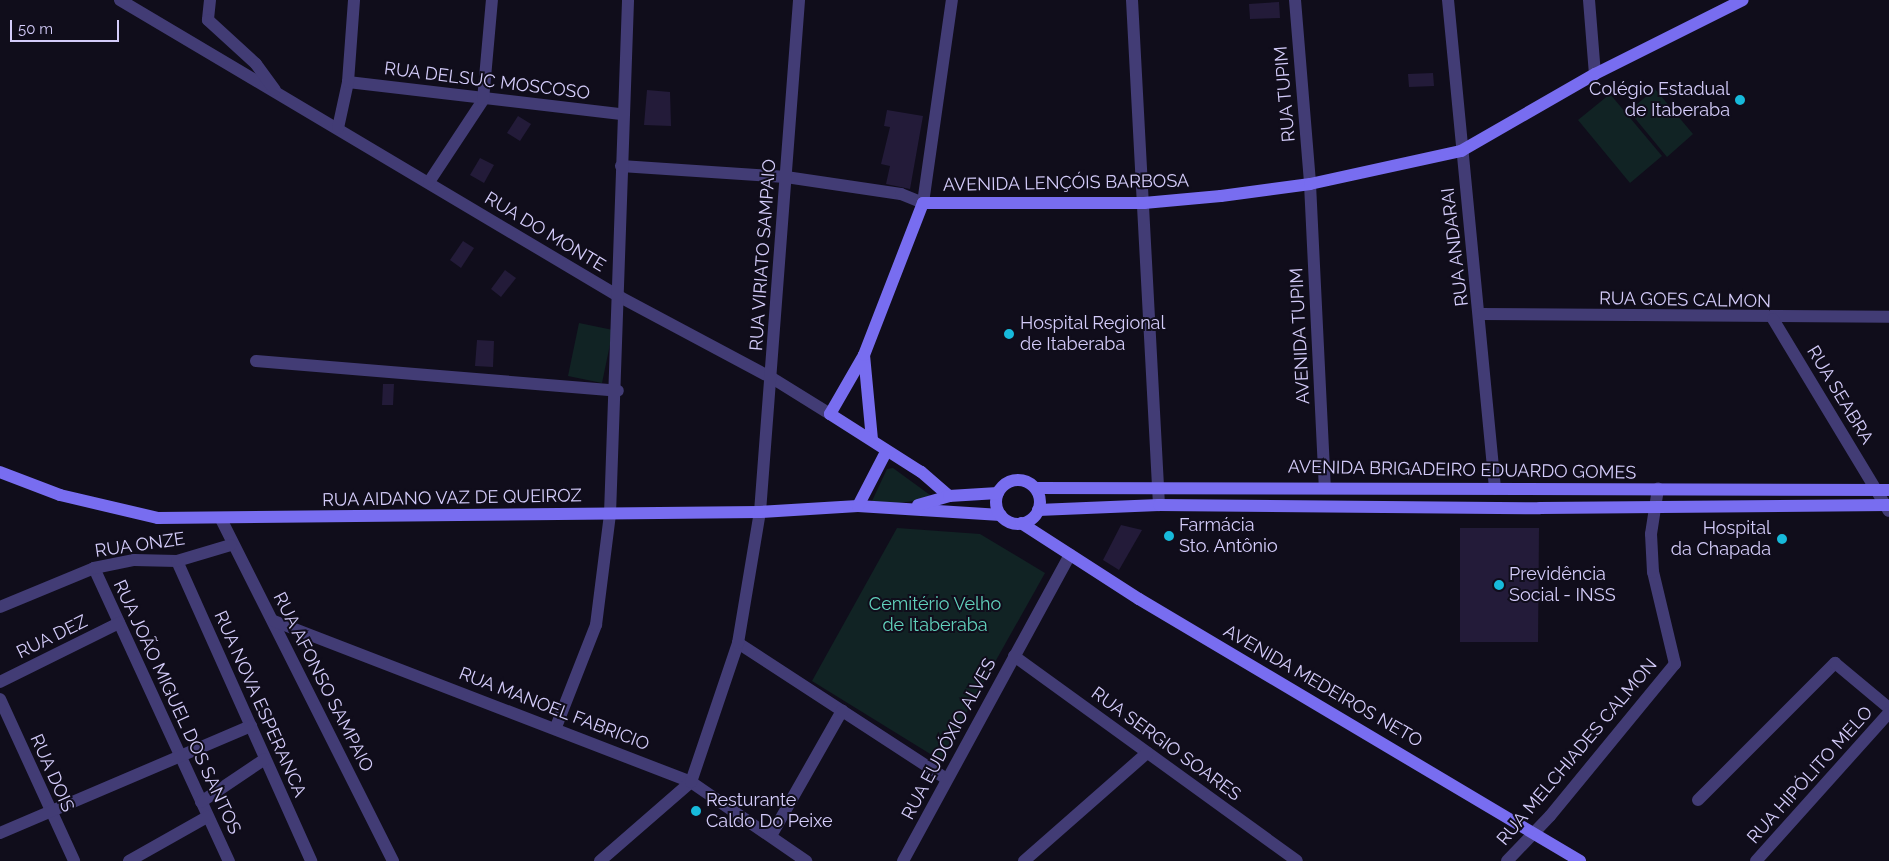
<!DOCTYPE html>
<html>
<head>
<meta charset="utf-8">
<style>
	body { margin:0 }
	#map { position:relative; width:1889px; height:861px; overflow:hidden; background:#100d1b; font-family:Raleway,sans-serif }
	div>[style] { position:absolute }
	.green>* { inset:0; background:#112324 }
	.building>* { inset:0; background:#231b39 }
	.street>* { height:12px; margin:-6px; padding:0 6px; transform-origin:6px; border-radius:6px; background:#423c75 }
	.secondary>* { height:12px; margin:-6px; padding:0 6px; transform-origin:6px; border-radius:6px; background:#786df0 }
	.secondary>.ring { margin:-6px; padding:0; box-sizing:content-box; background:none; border:12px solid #786df0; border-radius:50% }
	.dots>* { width:14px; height:14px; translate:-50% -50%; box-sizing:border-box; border:2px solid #100d1b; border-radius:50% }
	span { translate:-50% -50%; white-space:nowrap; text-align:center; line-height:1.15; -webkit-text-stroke:4px #100d1b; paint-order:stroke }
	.street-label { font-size:18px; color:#d4ccfa }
	.poi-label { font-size:18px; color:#d4ccfa }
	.right { translate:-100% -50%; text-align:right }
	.left { translate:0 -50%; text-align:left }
	.park-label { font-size:18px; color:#61d1bc }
	.scale { position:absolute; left:10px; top:20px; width:109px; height:22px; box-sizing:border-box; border:2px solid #d4ccfa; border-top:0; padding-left:6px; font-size:15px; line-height:18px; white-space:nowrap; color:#d4ccfa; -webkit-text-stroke:4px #100d1b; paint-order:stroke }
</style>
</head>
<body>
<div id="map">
	<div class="green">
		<i style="clip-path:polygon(1655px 89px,1693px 134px,1667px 157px,1629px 111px)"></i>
		<i style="clip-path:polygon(1610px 94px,1662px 156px,1630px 183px,1578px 120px)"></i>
		<i style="clip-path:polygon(579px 323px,613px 330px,602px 383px,568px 376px)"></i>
		<i style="clip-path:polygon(893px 468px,930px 495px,929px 499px,876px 506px,872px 501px,887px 469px)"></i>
		<i style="clip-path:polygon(897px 528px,980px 534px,1045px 573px,940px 760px,812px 681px)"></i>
	</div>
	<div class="building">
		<i style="clip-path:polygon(1279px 2px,1280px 18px,1250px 19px,1249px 4px)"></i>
		<i style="clip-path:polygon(1433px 73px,1434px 86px,1409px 87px,1408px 74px)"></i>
		<i style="clip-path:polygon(647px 90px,670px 92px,671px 126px,644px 125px)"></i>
		<i style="clip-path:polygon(887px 110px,923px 116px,910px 189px,886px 184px,890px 166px,881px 164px,890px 127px,884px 126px)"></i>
		<i style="clip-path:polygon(518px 116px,531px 124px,520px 141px,507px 133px)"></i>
		<i style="clip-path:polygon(480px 158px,494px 165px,484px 183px,470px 175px)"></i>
		<i style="clip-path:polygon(463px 241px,474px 248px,461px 268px,450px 260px)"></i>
		<i style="clip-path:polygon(505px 270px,516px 278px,501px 297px,491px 289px)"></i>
		<i style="clip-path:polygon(477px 340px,494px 341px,493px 367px,475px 366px)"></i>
		<i style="clip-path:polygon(383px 384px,394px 384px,393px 405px,382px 405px)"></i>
		<i style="clip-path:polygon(1121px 525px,1142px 530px,1119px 570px,1103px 560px)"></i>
		<i style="clip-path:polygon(1460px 528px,1539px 528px,1538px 642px,1460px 642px)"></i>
	</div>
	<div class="street">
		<i style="left:120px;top:0;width:582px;rotate:30.71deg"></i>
		<i style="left:620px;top:297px;width:172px;rotate:28.1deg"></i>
		<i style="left:772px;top:378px;width:68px;rotate:31.8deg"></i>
		<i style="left:210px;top:0;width:20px;rotate:96deg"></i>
		<i style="left:208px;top:20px;width:65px;rotate:42.5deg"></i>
		<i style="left:256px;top:64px;width:32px;rotate:54deg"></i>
		<i style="left:1132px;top:0;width:506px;rotate:86.94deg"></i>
		<i style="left:1295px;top:0;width:185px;rotate:85.3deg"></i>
		<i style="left:1310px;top:184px;width:303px;rotate:87.2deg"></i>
		<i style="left:1448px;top:0;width:491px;rotate:84.5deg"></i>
		<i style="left:1589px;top:0;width:74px;rotate:85.4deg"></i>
		<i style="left:348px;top:82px;width:275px;rotate:6.7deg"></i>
		<i style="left:338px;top:128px;width:47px;rotate:-77.7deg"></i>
		<i style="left:348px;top:82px;width:82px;rotate:-85.8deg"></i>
		<i style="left:621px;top:166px;width:165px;rotate:3.8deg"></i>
		<i style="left:786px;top:177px;width:116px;rotate:8.4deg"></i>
		<i style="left:901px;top:194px;width:24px;rotate:22deg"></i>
		<i style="left:923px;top:203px;width:205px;rotate:-81.9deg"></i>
		<i style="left:429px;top:182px;width:98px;rotate:-56.6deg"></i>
		<i style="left:483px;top:100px;width:100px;rotate:-84.9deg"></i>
		<i style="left:1480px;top:314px;width:409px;rotate:0.4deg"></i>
		<i style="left:1773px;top:319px;width:224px;rotate:58.9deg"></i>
		<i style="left:256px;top:361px;width:363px;rotate:4.7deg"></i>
		<i style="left:221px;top:519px;width:383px;rotate:63.3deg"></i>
		<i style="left:177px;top:561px;width:329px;rotate:65.9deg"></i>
		<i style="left:94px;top:568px;width:323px;rotate:65.3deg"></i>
		<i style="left:0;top:607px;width:102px;rotate:-22.5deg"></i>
		<i style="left:94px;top:568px;width:41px;rotate:-11.3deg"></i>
		<i style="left:134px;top:560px;width:43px;rotate:1.3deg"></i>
		<i style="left:177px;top:561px;width:56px;rotate:-16.5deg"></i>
		<i style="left:274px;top:621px;width:447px;rotate:21.1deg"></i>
		<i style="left:691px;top:782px;width:140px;rotate:34.5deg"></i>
		<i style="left:738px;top:643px;width:249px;rotate:33.1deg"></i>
		<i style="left:1014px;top:656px;width:349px;rotate:35.9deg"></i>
		<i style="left:0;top:682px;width:133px;rotate:-26.4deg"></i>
		<i style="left:0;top:699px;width:178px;rotate:65.4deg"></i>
		<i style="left:556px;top:727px;width:110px;rotate:-68.6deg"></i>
		<i style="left:596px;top:625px;width:112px;rotate:-82.8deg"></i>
		<i style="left:610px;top:514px;width:514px;rotate:-87.99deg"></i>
		<i style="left:1698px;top:800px;width:194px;rotate:-45deg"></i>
		<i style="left:1835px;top:663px;width:70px;rotate:39.8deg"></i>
		<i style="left:201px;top:802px;width:77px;rotate:-33.9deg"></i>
		<i style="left:0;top:833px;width:273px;rotate:-23.1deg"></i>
		<i style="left:772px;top:834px;width:142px;rotate:-60.4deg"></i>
		<i style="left:129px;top:861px;width:90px;rotate:-29.4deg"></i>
		<i style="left:600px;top:861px;width:121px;rotate:-41deg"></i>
		<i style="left:691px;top:782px;width:147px;rotate:-71.3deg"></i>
		<i style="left:738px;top:643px;width:133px;rotate:-80.5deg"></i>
		<i style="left:760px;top:512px;width:513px;rotate:-85.64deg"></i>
		<i style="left:903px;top:861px;width:349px;rotate:-61.4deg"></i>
		<i style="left:1024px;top:861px;width:164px;rotate:-41.3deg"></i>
		<i style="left:1507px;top:861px;width:62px;rotate:-46.3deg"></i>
		<i style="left:1550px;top:816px;width:197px;rotate:-50.6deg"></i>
		<i style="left:1675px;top:664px;width:95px;rotate:-103.4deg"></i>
		<i style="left:1653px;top:572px;width:38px;rotate:-93deg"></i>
		<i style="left:1651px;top:534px;width:46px;rotate:-81.2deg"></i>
		<i style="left:1756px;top:861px;width:199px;rotate:-48.1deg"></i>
	</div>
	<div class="secondary">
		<i style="left:864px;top:355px;width:84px;rotate:84.6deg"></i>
		<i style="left:0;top:472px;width:64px;rotate:21deg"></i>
		<i style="left:60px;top:495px;width:101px;rotate:13.2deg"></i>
		<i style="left:158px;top:518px;width:602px;rotate:-0.57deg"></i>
		<i style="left:760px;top:512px;width:98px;rotate:-3.5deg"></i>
		<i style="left:858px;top:506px;width:143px;rotate:3.6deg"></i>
		<i class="ring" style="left:996px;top:480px;width:32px;height:32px"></i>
		<i style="left:1036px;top:488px;width:853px;rotate:0.13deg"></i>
		<i style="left:949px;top:496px;width:37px;rotate:-139deg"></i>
		<i style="left:921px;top:472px;width:108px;rotate:-147.5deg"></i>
		<i style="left:830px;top:414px;width:68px;rotate:-60deg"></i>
		<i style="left:864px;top:355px;width:163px;rotate:-68.8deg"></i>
		<i style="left:923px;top:203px;width:221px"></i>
		<i style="left:1144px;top:203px;width:77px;rotate:-5.2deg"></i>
		<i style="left:1221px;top:196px;width:90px;rotate:-7.7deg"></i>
		<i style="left:1310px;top:184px;width:155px;rotate:-12.3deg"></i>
		<i style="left:1461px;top:151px;width:155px;rotate:-29.9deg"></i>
		<i style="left:1595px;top:74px;width:165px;rotate:-26.6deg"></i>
		<i style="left:918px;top:505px;width:32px;rotate:-16deg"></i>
		<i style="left:949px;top:496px;width:49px;rotate:-3.5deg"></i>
		<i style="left:858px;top:506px;width:61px;rotate:-62.6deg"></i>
		<i style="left:1038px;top:510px;width:121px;rotate:-2.4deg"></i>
		<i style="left:1159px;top:505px;width:381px;rotate:0.5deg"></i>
		<i style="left:1540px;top:508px;width:349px;rotate:-0.5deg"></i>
		<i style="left:1021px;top:523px;width:140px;rotate:32.8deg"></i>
		<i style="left:1139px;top:599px;width:513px;rotate:30.71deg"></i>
	</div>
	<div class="dots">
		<i style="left:1740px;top:100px;background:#17badb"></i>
		<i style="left:1009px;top:334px;background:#17badb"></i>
		<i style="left:1169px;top:536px;background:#17badb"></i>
		<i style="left:1782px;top:539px;background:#17badb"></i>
		<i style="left:1499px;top:585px;background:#17badb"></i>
		<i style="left:696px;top:811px;background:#17badb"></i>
	</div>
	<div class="street-label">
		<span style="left:487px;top:81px;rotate:7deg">RUA DELSUC MOSCOSO</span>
		<span style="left:1285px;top:94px;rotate:-95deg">RUA TUPIM</span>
		<span style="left:1066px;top:183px;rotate:-1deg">AVENIDA LENÇÓIS BARBOSA</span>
		<span style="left:545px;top:232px;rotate:31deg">RUA DO MONTE</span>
		<span style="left:1455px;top:247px;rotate:-97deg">RUA ANDARAI</span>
		<span style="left:763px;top:255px;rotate:-86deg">RUA VIRIATO SAMPAIO</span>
		<span style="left:1685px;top:300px;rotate:1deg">RUA GOES CALMON</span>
		<span style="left:1300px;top:336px;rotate:-93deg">AVENIDA TUPIM</span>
		<span style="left:1840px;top:395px;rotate:59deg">RUA SEABRA</span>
		<span style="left:1462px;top:470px;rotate:1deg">AVENIDA BRIGADEIRO EDUARDO GOMES</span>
		<span style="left:452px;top:498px;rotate:-1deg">RUA AIDANO VAZ DE QUEIROZ</span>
		<span style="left:140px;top:545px;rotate:-8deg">RUA ONZE</span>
		<span style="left:52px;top:637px;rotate:-26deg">RUA DEZ</span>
		<span style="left:323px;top:682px;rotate:63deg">RUA AFONSO SAMPAIO</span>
		<span style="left:1323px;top:686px;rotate:30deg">AVENIDA MEDEIROS NETO</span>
		<span style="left:260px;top:704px;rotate:66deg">RUA NOVA ESPERANCA</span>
		<span style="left:177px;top:707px;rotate:65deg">RUA JOÃO MIGUEL DOS SANTOS</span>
		<span style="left:554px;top:709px;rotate:21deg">RUA MANOEL FABRICIO</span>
		<span style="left:949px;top:739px;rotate:-62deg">RUA EUDÓXIO ALVES</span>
		<span style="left:1166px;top:744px;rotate:36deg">RUA SERGIO SOARES</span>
		<span style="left:1577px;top:752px;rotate:-50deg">RUA MELCHIADES CALMON</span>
		<span style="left:52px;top:773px;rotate:66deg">RUA DOIS</span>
		<span style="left:1810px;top:775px;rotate:-48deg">RUA HIPÓLITO MELO</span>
	</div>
	<div class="poi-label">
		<span class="right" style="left:1730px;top:100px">Colégio Estadual<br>de Itaberaba</span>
		<span class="left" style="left:1020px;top:334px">Hospital Regional<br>de Itaberaba</span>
		<span class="left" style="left:1179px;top:536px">Farmácia<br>Sto. Antônio</span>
		<span class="right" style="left:1771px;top:539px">Hospital<br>da Chapada</span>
		<span class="left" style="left:1509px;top:585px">Previdência<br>Social - INSS</span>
		<span class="left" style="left:706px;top:811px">Resturante<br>Caldo Do Peixe</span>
	</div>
	<div class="park-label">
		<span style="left:935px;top:615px">Cemitério Velho<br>de Itaberaba</span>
	</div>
	<div class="scale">50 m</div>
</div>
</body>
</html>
